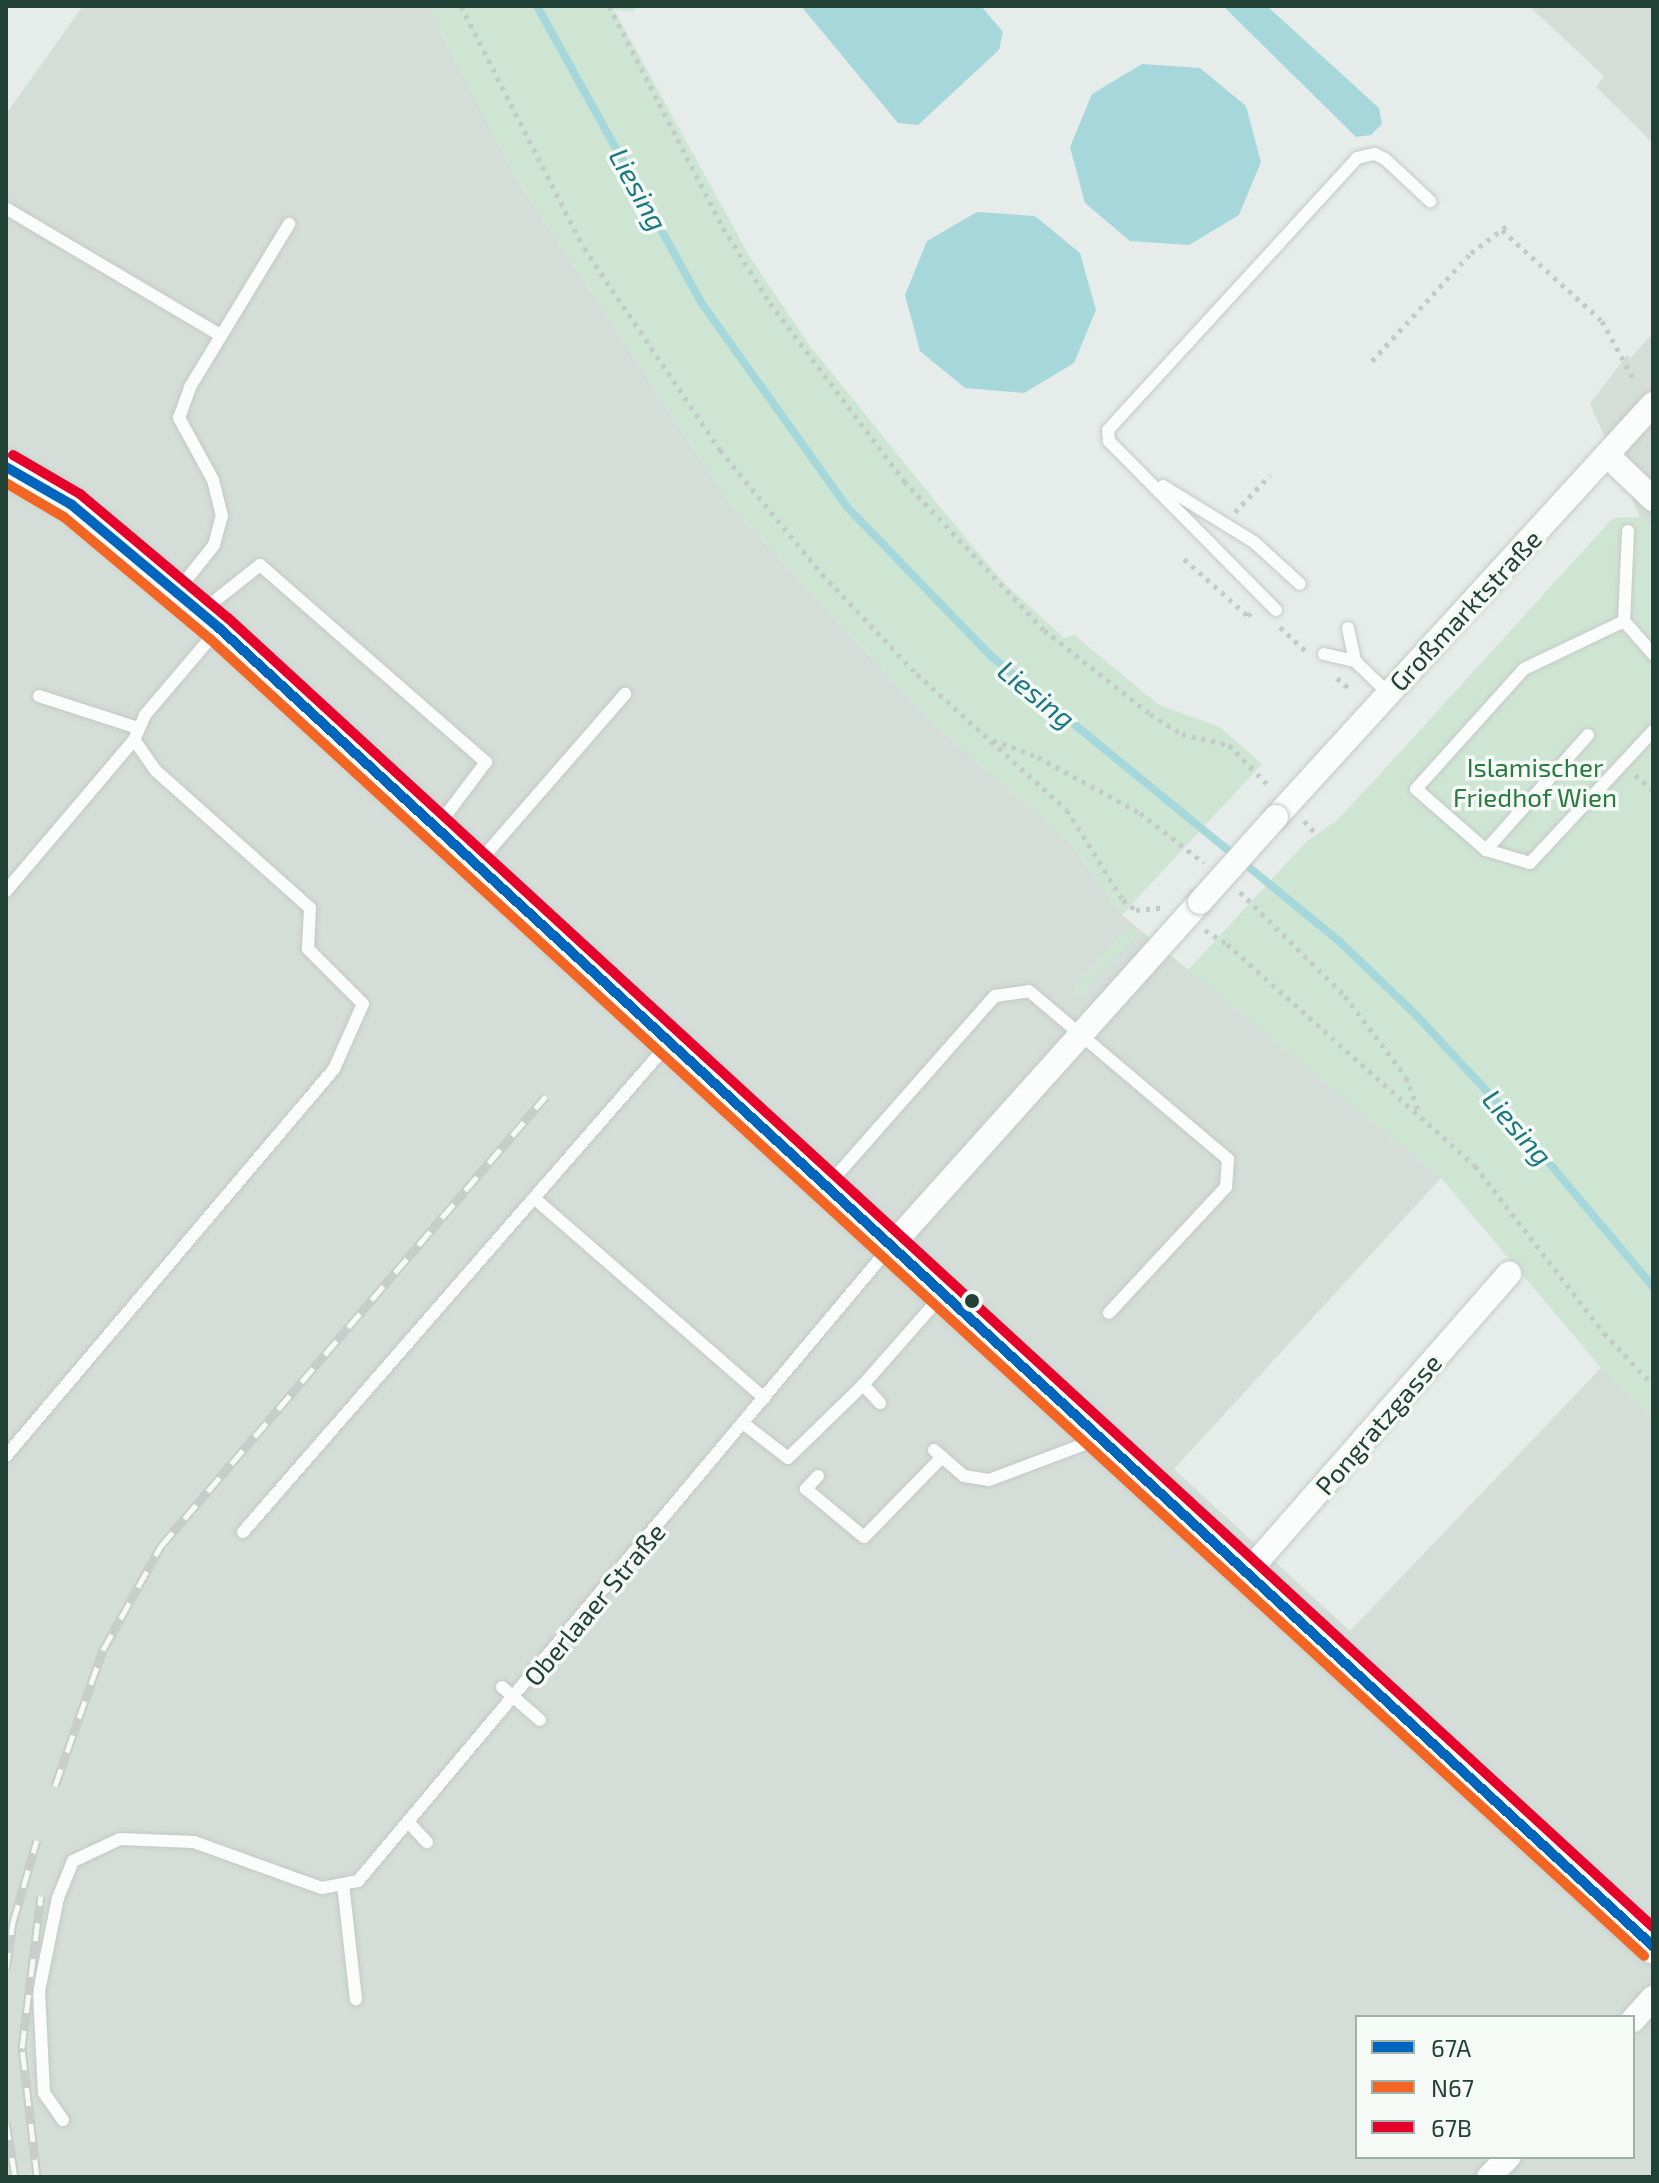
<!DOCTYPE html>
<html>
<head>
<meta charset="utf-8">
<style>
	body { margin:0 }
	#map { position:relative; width:1659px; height:2183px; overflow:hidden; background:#e6ece9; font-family:"Exo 2",sans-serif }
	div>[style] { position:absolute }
	.built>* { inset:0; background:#d4ddd8 }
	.green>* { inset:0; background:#cfe5d4 }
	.water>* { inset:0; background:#a6d8db }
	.stream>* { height:8px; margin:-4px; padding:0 4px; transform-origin:4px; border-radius:4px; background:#a6d8db }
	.path>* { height:5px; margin-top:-2.5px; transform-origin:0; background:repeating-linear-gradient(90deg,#c2cbc7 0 4px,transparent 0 10px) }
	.roads { filter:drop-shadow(0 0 2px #c3c9c6) drop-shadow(0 0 2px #c3c9c6) }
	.service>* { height:12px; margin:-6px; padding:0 6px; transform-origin:6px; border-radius:6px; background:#fbfcfc }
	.minor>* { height:24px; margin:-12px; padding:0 12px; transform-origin:12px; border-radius:12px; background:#fbfcfc }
	.secondary>* { height:34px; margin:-17px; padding:0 17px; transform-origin:17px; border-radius:17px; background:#fbfcfc }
	.rail>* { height:9px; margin-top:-4.5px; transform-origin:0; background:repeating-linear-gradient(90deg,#f5faf7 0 18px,#c7cdca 0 36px); box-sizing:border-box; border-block:2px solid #c7cdca }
	.bridges { filter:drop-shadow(0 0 2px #c3c9c6) drop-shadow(0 0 2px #c3c9c6) }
	.minor-bridge>* { height:24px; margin:-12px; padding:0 12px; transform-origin:12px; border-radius:12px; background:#fbfcfc }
	.bus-1>* { height:10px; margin:-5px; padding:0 5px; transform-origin:5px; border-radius:5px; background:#0065bd }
	.bus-2>* { height:10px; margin:-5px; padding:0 5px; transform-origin:5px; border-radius:5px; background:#f26522 }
	.bus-3>* { height:10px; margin:-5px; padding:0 5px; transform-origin:5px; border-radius:5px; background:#e4002b }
	.dots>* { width:22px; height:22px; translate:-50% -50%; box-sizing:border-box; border:4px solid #f5faf7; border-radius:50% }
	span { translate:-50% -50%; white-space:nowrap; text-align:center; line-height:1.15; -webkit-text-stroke:7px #f5faf7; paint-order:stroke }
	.street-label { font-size:26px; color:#224136 }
	.park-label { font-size:26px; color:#2a7a42 }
	.water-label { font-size:28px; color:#197880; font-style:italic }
	.frame { position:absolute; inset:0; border:8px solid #224136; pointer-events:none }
	.legend { position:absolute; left:1355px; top:2015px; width:280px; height:144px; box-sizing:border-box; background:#f5faf7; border:2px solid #a1b0aa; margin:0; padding:10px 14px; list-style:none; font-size:24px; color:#224136 }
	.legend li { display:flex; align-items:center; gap:16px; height:40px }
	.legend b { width:40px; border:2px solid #a1b0aa }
</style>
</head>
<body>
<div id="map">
	<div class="built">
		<i style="clip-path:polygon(evenodd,83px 6px,427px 6px,519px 183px,734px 510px,933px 724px,1070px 843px,1122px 915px,1441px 1178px,1174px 1469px,1350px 1631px,1601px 1368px,1653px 1418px,1653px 2177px,6px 2177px,6px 114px,83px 6px,1357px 2017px,1633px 2017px,1633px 2157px,1357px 2157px,1357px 2017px)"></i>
		<i style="clip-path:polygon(1529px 6px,1653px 6px,1653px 143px,1596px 87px,1604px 76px)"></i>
		<i style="clip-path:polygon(1653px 333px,1653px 528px,1640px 517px,1590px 404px,1627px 355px,1630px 359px)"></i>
	</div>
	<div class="green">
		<i style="clip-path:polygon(427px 6px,633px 6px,635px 11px,614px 10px,751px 259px,810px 346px,945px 513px,1002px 581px,1064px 638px,1074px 635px,1159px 705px,1220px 727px,1262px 764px,1122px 915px,1070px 843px,933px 724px,734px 510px,519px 183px)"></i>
		<i style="clip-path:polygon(1640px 517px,1653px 528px,1653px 1418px,1601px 1368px,1441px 1178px,1188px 970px,1306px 842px,1336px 821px,1371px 784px,1613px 518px)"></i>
		<i style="clip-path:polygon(1129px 925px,1138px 934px,1080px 997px,1072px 989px)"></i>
	</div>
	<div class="water">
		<i style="clip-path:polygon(801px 6px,981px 6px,1003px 32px,999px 50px,918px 125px,898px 123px)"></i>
		<i style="clip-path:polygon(1223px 6px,1267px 6px,1379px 108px,1382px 124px,1371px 135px,1356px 137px)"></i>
		<i style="clip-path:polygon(1142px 64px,1200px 68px,1246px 106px,1261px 162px,1239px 215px,1189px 245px,1130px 241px,1085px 203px,1070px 147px,1092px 94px)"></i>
		<i style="clip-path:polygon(977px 212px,1035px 216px,1080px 253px,1096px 310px,1074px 363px,1024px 393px,965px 388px,920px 351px,905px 295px,927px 241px)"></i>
	</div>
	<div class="stream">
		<i style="left:537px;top:6px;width:342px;rotate:61deg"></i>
		<i style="left:703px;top:305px;width:249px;rotate:54.5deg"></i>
		<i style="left:848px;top:508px;width:207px;rotate:46deg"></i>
		<i style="left:992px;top:657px;width:451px;rotate:39.3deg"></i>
		<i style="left:1341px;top:943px;width:105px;rotate:43.8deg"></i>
		<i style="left:1417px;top:1016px;width:134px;rotate:47.1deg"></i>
		<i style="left:1508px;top:1114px;width:226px;rotate:50deg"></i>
	</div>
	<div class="path">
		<i style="left:461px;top:6px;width:271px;rotate:63.1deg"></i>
		<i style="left:584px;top:248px;width:244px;rotate:56deg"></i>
		<i style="left:720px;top:450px;width:161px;rotate:50.6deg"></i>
		<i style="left:822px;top:574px;width:138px;rotate:46.5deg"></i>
		<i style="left:917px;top:674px;width:202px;rotate:42.2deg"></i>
		<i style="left:1067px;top:810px;width:106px;rotate:58.1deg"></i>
		<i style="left:1123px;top:900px;width:16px;rotate:38deg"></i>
		<i style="left:1136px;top:910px;width:25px;rotate:-5deg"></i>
		<i style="left:609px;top:6px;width:250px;rotate:62.8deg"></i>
		<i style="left:723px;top:228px;width:89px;rotate:57.9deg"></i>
		<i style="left:770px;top:303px;width:223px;rotate:53deg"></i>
		<i style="left:904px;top:481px;width:204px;rotate:46.8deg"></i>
		<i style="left:1044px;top:630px;width:135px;rotate:38.4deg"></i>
		<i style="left:1150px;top:714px;width:38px;rotate:32deg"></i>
		<i style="left:1182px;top:734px;width:48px;rotate:13.2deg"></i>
		<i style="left:1229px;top:745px;width:60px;rotate:45.7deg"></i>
		<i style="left:1502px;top:230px;width:135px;rotate:42.3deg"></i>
		<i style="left:1602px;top:321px;width:67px;rotate:61.5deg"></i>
		<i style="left:1372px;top:361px;width:147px;rotate:-47.5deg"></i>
		<i style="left:1471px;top:253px;width:46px;rotate:-37.1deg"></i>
		<i style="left:1235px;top:512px;width:51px;rotate:-46.6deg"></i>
		<i style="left:1184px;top:559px;width:86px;rotate:41.7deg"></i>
		<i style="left:1248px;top:616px;width:6px;rotate:-51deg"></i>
		<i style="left:1280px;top:627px;width:38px;rotate:43deg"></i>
		<i style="left:1337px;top:678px;width:18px;rotate:41deg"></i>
		<i style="left:993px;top:740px;width:48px;rotate:20.7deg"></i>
		<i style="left:1038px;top:757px;width:116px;rotate:28.8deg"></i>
		<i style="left:1140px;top:813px;width:81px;rotate:38deg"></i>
		<i style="left:1635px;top:775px;width:23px;rotate:40deg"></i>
		<i style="left:1304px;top:821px;width:18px;rotate:47deg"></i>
		<i style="left:1240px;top:892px;width:148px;rotate:44.7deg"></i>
		<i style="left:1345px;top:996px;width:101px;rotate:53deg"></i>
		<i style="left:1406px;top:1077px;width:40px;rotate:69.8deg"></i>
		<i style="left:1205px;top:930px;width:26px;rotate:32deg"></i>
		<i style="left:1227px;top:944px;width:333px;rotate:41.8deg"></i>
		<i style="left:1475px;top:1166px;width:211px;rotate:52.3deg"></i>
		<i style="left:1604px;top:1333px;width:71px;rotate:46.7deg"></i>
	</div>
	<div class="roads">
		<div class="service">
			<i style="left:7px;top:209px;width:247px;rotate:30.6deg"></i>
			<i style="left:1163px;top:486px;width:107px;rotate:31.6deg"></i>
			<i style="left:1254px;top:542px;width:62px;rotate:42.4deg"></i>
			<i style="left:1628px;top:531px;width:90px;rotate:92.5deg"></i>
			<i style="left:1624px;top:621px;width:44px;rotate:48.7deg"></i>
			<i style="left:179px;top:589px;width:56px;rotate:-51.5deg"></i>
			<i style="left:214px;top:545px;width:30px;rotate:-75deg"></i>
			<i style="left:222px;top:516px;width:37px;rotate:-104deg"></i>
			<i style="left:213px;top:480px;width:71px;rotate:-118.7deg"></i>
			<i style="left:179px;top:418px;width:33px;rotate:-70deg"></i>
			<i style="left:190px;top:387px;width:191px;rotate:-58.7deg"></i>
			<i style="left:1276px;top:610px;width:238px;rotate:-134.7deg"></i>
			<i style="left:1109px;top:441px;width:11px;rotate:-95deg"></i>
			<i style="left:1108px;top:430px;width:369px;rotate:-47.5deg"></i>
			<i style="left:1357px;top:158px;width:18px;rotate:-13deg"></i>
			<i style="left:1375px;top:154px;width:11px;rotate:27deg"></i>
			<i style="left:1385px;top:159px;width:62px;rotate:43deg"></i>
			<i style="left:202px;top:611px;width:74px;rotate:-38.4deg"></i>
			<i style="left:260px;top:565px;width:300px;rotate:41.1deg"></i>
			<i style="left:486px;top:762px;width:81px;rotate:127deg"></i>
			<i style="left:1348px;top:628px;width:34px;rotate:78deg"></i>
			<i style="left:1324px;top:654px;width:32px;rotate:13deg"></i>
			<i style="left:1355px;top:661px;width:46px;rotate:44.1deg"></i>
			<i style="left:39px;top:696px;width:104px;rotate:17.9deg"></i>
			<i style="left:1588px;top:735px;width:154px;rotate:131.6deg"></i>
			<i style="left:1486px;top:850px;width:93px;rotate:-138.9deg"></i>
			<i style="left:1416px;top:789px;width:161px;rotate:-48deg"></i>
			<i style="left:1524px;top:669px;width:111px;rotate:-25.6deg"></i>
			<i style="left:1486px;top:850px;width:46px;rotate:16.5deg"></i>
			<i style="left:1530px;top:863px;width:180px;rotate:-47deg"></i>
			<i style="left:479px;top:862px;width:223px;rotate:-49deg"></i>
			<i style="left:6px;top:891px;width:198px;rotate:-49.7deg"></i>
			<i style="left:134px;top:740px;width:27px;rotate:-66deg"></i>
			<i style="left:145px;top:715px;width:111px;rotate:-49.7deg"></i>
			<i style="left:829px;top:1184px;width:251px;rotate:-48.6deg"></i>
			<i style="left:995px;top:996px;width:34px;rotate:-8deg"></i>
			<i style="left:1029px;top:991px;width:260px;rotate:40.2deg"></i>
			<i style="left:1228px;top:1159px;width:28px;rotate:94deg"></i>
			<i style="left:1226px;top:1187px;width:172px;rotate:132.9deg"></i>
			<i style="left:534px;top:1198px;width:305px;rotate:41deg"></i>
			<i style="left:880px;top:1403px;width:25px;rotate:-133deg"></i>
			<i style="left:863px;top:1385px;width:120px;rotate:-48.7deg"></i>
			<i style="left:743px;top:1423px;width:57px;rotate:37.9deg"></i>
			<i style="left:788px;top:1458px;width:105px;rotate:-44.2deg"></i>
			<i style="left:934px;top:1450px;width:40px;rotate:41deg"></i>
			<i style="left:964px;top:1476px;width:25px;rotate:9deg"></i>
			<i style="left:989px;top:1480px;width:116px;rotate:-20.6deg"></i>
			<i style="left:6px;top:1456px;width:507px;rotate:-49.72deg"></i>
			<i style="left:334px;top:1069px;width:71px;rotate:-66deg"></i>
			<i style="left:363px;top:1004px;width:78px;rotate:-135deg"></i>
			<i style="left:308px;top:949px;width:41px;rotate:-87.2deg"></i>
			<i style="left:310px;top:908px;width:206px;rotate:-138.3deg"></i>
			<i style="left:156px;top:771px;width:38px;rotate:-125deg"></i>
			<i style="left:818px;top:1476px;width:18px;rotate:133deg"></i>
			<i style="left:806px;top:1489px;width:75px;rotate:39.6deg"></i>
			<i style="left:864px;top:1537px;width:112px;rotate:-45.7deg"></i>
			<i style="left:243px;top:1532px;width:649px;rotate:-48.94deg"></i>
			<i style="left:502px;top:1687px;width:50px;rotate:41deg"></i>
			<i style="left:410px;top:1824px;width:25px;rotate:47deg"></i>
			<i style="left:343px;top:1884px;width:116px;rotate:83.6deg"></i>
			<i style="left:63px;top:2120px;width:33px;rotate:-125deg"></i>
			<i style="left:44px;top:2093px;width:102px;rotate:-92.8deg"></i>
			<i style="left:39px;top:1991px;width:95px;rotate:-78.5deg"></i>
			<i style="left:58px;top:1898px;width:40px;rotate:-68deg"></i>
			<i style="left:73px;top:1861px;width:52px;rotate:-25.1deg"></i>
			<i style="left:120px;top:1839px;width:74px;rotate:2.3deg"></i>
			<i style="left:194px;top:1842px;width:136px;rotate:19.8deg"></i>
			<i style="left:322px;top:1888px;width:37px;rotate:-11deg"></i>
			<i style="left:358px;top:1881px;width:828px;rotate:-50deg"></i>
		</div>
		<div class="minor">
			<i style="left:1607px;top:455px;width:64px;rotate:43.7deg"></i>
			<i style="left:1276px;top:817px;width:559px;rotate:-47.61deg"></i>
			<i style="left:892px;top:1245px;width:461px;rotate:-48.1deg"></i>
			<i style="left:1247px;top:1573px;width:398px;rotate:-48.8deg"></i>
			<i style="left:1633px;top:2020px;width:30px;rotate:-48deg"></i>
			<i style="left:1489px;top:2177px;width:28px;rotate:-46deg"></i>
		</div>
		<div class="secondary">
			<i style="left:6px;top:467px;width:76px;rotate:29.9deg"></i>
			<i style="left:72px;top:505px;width:192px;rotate:39.9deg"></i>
			<i style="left:219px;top:628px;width:1948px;rotate:42.59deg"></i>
		</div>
	</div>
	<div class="rail">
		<i style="left:55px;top:1786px;width:144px;rotate:-70.6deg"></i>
		<i style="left:103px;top:1650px;width:119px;rotate:-60.9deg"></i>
		<i style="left:161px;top:1546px;width:592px;rotate:-49.45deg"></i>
		<i style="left:6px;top:1970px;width:49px;rotate:-81.7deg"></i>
		<i style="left:13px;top:1922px;width:85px;rotate:-73.7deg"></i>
		<i style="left:6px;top:2122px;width:56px;rotate:80.7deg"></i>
		<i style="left:37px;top:2177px;width:130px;rotate:-96.6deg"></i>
		<i style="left:22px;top:2048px;width:153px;rotate:-82.9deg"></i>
	</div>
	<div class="bridges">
		<div class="minor-bridge">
			<i style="left:1200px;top:902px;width:114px;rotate:-48.2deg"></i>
		</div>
	</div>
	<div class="bus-1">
		<i style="left:6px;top:467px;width:76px;rotate:29.9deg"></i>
		<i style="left:72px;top:505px;width:192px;rotate:39.9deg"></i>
		<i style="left:219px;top:628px;width:1948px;rotate:42.59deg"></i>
	</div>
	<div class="bus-2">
		<i style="left:6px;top:483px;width:67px;rotate:30.4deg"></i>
		<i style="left:64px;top:517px;width:190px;rotate:39.9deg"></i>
		<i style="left:210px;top:639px;width:1947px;rotate:42.56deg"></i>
	</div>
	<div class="bus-3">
		<i style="left:13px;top:455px;width:78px;rotate:30.2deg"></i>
		<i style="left:80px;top:494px;width:193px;rotate:40deg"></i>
		<i style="left:228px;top:618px;width:1935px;rotate:42.57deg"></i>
	</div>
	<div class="dots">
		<i style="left:972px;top:1301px;background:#224136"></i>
	</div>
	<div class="street-label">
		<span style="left:1465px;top:610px;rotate:-47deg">Großmarktstraße</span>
		<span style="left:1378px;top:1424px;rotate:-49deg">Pongratzgasse</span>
		<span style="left:594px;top:1604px;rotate:-50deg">Oberlaaer Straße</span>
	</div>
	<div class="park-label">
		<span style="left:1535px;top:782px">Islamischer<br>Friedhof Wien</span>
	</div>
	<div class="water-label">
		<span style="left:639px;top:189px;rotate:61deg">Liesing</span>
		<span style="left:1037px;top:694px;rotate:39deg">Liesing</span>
		<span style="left:1518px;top:1127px;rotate:49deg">Liesing</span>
	</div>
	<div class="frame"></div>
	<ul class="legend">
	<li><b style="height:10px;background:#0065bd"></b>67A</li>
	<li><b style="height:10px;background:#f26522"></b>N67</li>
	<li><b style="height:10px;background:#e4002b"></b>67B</li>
	</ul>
</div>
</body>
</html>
